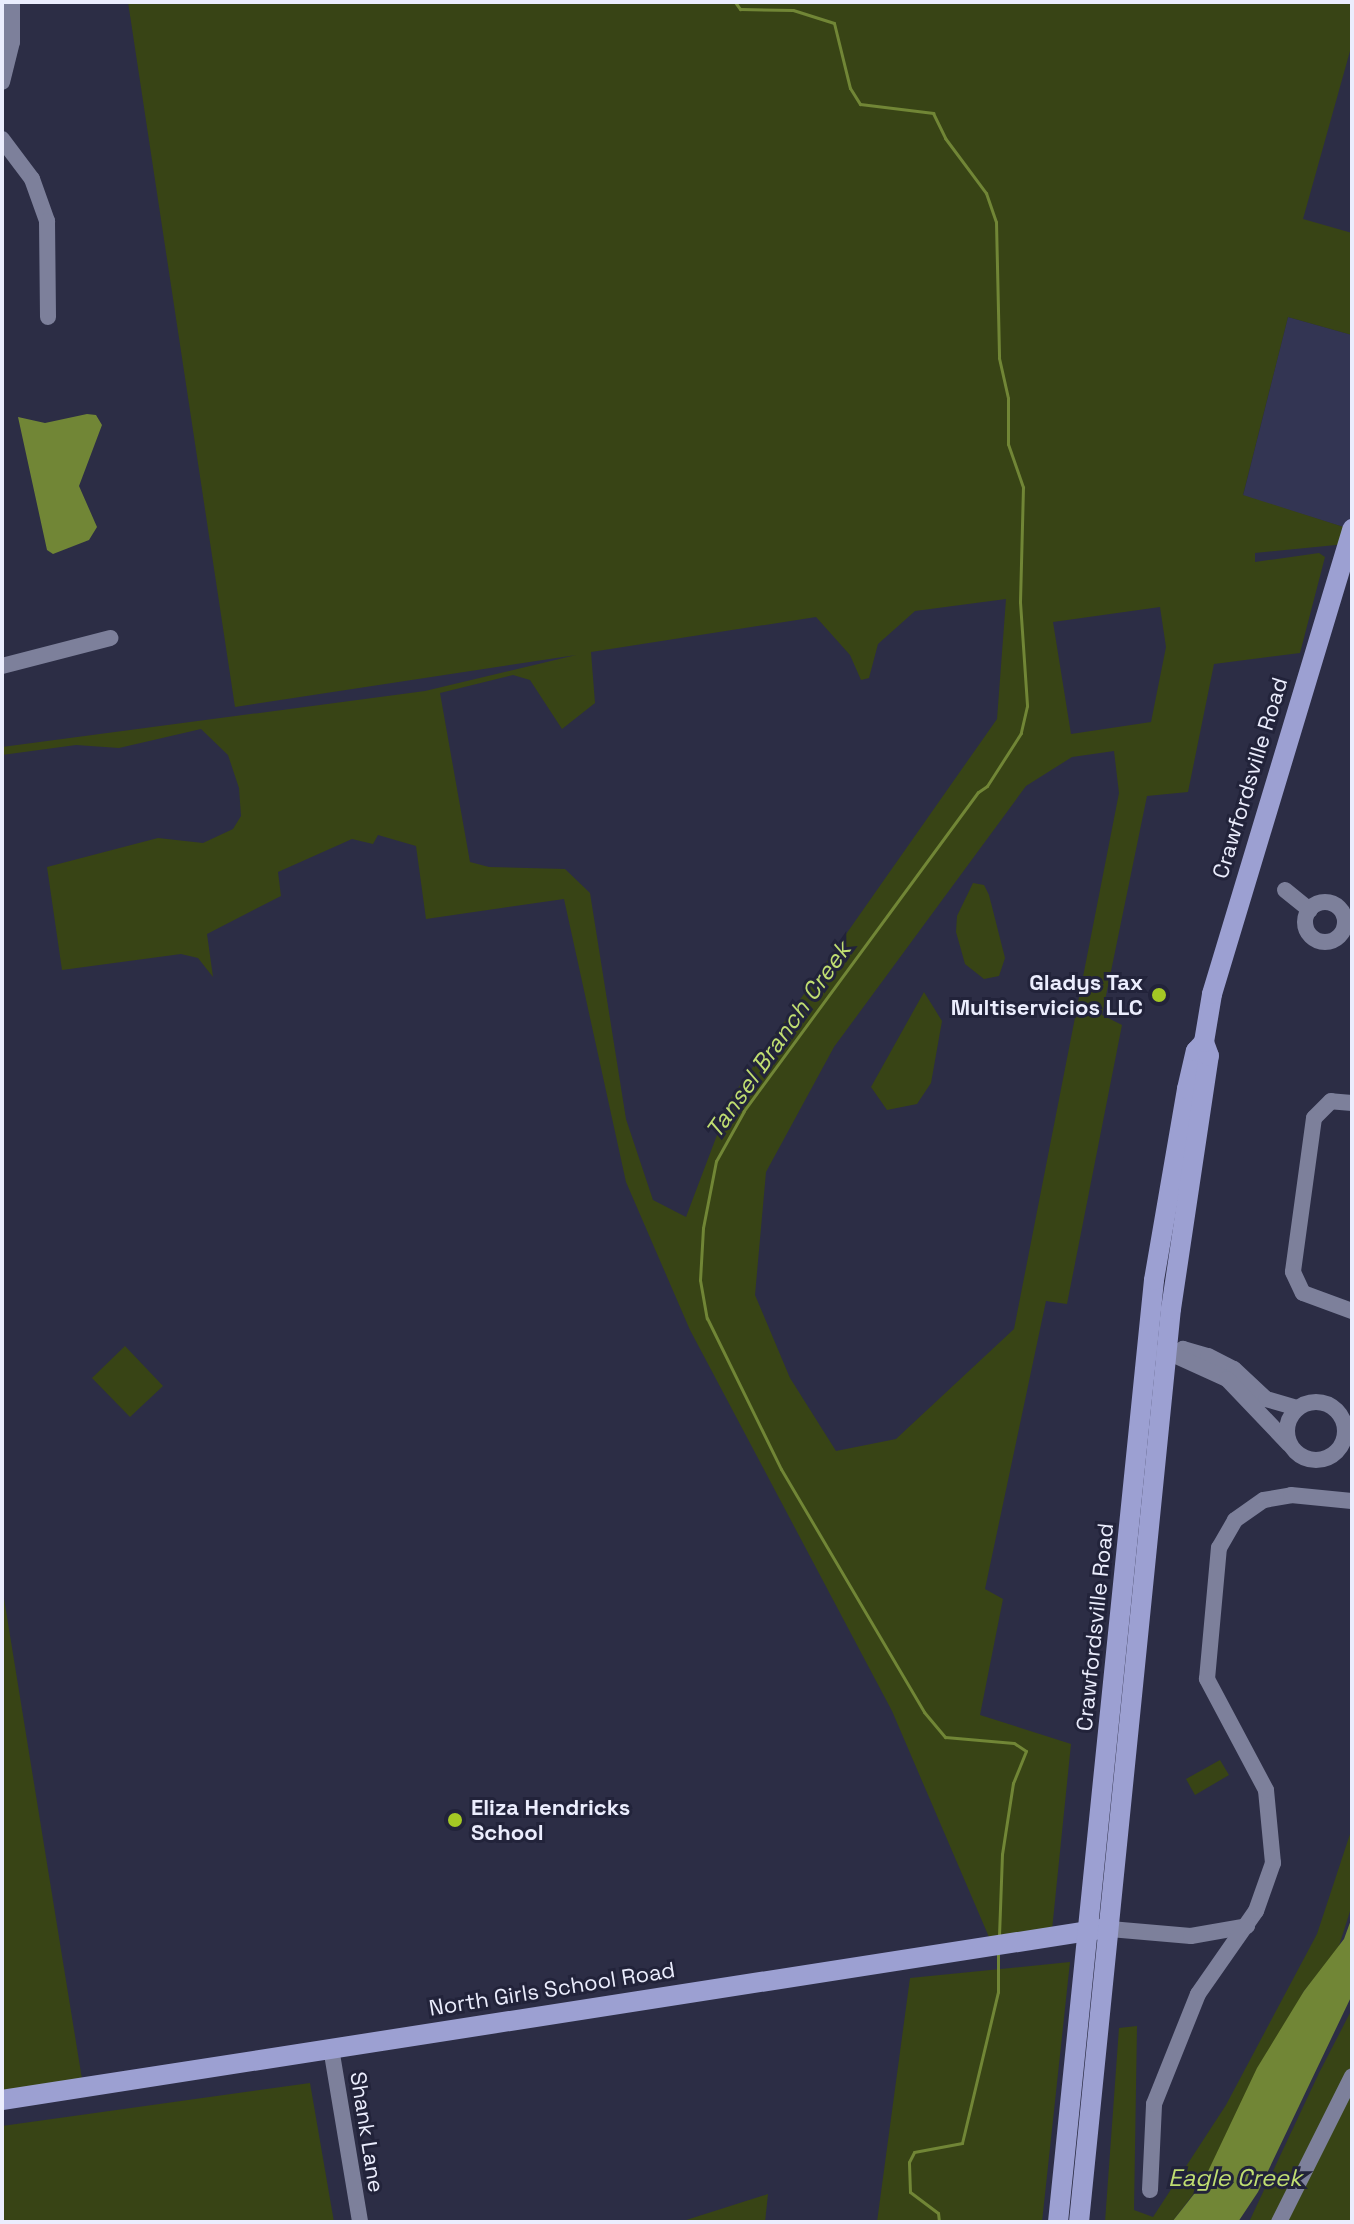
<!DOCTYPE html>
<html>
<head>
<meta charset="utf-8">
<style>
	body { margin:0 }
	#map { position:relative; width:1354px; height:2224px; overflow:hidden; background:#2c2d45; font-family:"Space Grotesk",sans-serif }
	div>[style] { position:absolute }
	.built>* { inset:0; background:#333553 }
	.green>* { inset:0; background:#384415 }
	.water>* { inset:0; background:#718636 }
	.stream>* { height:3px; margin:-1.5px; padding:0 1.5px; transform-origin:1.5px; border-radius:1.5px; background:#718636 }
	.minor>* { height:16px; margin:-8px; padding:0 8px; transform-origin:8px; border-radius:8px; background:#7d809b }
	.minor>.ring { margin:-8px; padding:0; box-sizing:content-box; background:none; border:16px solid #7d809b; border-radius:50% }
	.major>* { height:20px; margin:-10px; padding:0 10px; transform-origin:10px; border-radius:10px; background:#9ca0d2 }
	.dots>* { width:22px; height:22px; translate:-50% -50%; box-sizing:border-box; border:4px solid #22233a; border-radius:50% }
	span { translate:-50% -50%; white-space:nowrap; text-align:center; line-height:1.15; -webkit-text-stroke:6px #22233a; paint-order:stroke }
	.street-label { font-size:22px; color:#ebedfd }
	.poi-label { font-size:22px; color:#ebedfd; font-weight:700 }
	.right { translate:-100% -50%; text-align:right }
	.left { translate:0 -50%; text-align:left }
	.water-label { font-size:24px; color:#c0de71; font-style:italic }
	.frame { position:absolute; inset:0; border:4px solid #ebedfd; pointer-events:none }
</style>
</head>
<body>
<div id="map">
	<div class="built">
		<i style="clip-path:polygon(1288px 317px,1352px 335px,1350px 529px,1243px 496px)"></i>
	</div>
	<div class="green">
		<i style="clip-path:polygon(evenodd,128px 2px,1352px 2px,1352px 44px,1303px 219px,1352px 233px,1352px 335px,1288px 317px,1243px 495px,1350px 529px,1346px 544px,1255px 553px,1255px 562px,1319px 553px,1325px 557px,1300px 653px,1214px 664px,1188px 792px,1147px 796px,1102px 1015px,1122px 1025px,1067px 1304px,1046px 1301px,985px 1589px,1003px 1599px,980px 1715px,1071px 1744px,1052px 1930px,989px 1937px,892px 1711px,690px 1330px,626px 1182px,564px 899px,426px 919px,416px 846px,378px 835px,373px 844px,352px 839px,278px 872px,281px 896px,207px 934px,213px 977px,198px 958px,181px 954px,62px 970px,47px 867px,158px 838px,203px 843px,233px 829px,241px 816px,239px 788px,228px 755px,201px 729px,119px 748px,76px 745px,2px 755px,2px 747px,425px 691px,576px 655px,235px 707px,128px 2px,1006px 599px,997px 719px,731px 1098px,686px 1217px,653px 1200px,626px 1119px,590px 893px,565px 869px,489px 867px,470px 862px,440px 693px,513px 675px,530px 680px,562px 729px,595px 703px,591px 652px,816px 617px,850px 655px,861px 680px,869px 678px,878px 644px,915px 611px,1006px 599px,128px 2px,1160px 607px,1166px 647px,1151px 722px,1071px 734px,1053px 622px,1160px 607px,128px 2px,1114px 751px,1119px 793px,1014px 1329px,896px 1439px,836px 1451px,790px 1378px,755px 1295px,766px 1172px,834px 1047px,1026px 786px,1072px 757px,1114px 751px)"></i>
		<i style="clip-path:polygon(973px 883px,984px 885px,989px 895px,1005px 958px,999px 976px,984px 979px,965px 964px,956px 932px,957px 916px)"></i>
		<i style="clip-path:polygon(924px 992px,942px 1021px,931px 1083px,917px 1104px,887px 1110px,871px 1087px)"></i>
		<i style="clip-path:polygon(125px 1346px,163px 1386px,130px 1417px,92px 1378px)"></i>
		<i style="clip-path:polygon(2px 1586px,82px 2079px,2px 2091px)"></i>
		<i style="clip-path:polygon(1220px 1760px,1229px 1775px,1195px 1795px,1186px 1779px)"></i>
		<i style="clip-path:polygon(1352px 1828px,1352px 1905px,1338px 1949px,1304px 1991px,1205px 2179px,1172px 2222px,1105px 2222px,1119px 2028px,1137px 2026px,1134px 2210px,1153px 2217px,1226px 2105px,1317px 1934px)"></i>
		<i style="clip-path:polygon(1070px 1962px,1042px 2222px,877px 2222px,910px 1978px)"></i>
		<i style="clip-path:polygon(1352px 2009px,1352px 2222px,1249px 2222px,1319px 2073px)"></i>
		<i style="clip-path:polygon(310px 2083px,334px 2222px,2px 2222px,2px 2126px)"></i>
		<i style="clip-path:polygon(768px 2194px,765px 2222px,680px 2222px)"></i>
	</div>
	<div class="water">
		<i style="clip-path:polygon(87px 414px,96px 415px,102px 425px,79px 486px,97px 527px,89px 540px,53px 554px,47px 550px,18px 417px,45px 423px)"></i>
		<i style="clip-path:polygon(1352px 1917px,1352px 1995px,1258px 2192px,1238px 2222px,1172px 2222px,1202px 2184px,1257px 2068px,1304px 1991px,1344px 1939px)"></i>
	</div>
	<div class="stream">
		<i style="left:735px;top:2px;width:9px;rotate:54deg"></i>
		<i style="left:740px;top:9px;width:53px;rotate:1.1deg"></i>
		<i style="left:793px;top:10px;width:43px;rotate:17.6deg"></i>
		<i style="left:834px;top:23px;width:67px;rotate:76.2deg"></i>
		<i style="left:850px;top:88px;width:19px;rotate:58deg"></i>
		<i style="left:860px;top:104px;width:74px;rotate:7deg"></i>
		<i style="left:933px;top:113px;width:28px;rotate:64deg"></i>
		<i style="left:945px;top:138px;width:69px;rotate:53.3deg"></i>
		<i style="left:986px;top:193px;width:31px;rotate:71deg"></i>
		<i style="left:996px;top:222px;width:136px;rotate:88.7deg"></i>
		<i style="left:999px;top:358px;width:41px;rotate:77.3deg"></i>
		<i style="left:1008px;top:398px;width:46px;rotate:90deg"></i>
		<i style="left:1008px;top:444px;width:46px;rotate:70.8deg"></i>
		<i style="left:1023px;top:487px;width:115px;rotate:91.5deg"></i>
		<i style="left:1020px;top:602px;width:104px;rotate:86.1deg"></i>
		<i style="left:1027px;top:706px;width:28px;rotate:103deg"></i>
		<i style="left:1021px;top:733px;width:63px;rotate:122.7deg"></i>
		<i style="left:987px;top:786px;width:11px;rotate:146deg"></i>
		<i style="left:978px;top:792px;width:396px;rotate:126.3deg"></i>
		<i style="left:744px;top:1111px;width:57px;rotate:119.2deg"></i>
		<i style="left:716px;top:1161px;width:68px;rotate:101deg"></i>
		<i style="left:703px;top:1228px;width:52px;rotate:93.3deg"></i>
		<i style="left:700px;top:1280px;width:39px;rotate:80deg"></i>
		<i style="left:707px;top:1318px;width:168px;rotate:63.9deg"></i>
		<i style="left:781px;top:1469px;width:282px;rotate:59.5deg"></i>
		<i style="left:924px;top:1712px;width:33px;rotate:50deg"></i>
		<i style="left:945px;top:1737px;width:69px;rotate:5deg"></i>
		<i style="left:1014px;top:1743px;width:14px;rotate:34deg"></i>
		<i style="left:1026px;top:1751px;width:35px;rotate:112deg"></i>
		<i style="left:1013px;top:1783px;width:72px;rotate:98.8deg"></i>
		<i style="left:1002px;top:1854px;width:82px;rotate:92.1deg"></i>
		<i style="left:939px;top:2222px;width:9px;rotate:-96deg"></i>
		<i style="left:938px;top:2213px;width:35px;rotate:-143deg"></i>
		<i style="left:910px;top:2192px;width:30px;rotate:-92deg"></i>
		<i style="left:909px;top:2162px;width:11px;rotate:-63deg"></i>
		<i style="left:914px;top:2152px;width:49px;rotate:-10.6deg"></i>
		<i style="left:962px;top:2143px;width:155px;rotate:-76.6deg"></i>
		<i style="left:998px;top:1992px;width:41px;rotate:-90deg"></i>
	</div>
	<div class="minor">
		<i style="left:2px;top:82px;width:41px;rotate:-76deg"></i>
		<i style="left:12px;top:42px;width:40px;rotate:-90deg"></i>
		<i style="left:2px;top:139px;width:50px;rotate:53.1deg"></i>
		<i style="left:32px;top:179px;width:45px;rotate:70.3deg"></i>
		<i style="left:47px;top:221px;width:96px;rotate:89.4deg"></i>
		<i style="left:2px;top:666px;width:112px;rotate:-14.5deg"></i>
		<i style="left:1285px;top:890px;width:32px;rotate:39deg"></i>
		<i class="ring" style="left:1305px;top:902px;width:24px;height:24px"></i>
		<i style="left:1352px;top:1103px;width:21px;rotate:-175deg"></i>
		<i style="left:1331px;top:1101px;width:24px;rotate:135deg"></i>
		<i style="left:1314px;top:1118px;width:155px;rotate:97.8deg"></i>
		<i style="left:1293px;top:1272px;width:23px;rotate:65deg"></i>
		<i style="left:1303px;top:1293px;width:52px;rotate:20.2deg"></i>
		<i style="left:1158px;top:1353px;width:16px;rotate:7deg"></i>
		<i style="left:1174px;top:1355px;width:11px;rotate:-34deg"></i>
		<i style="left:1183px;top:1349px;width:26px;rotate:16deg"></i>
		<i style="left:1208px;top:1356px;width:29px;rotate:27deg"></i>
		<i style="left:1234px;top:1369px;width:44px;rotate:43.2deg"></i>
		<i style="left:1266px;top:1399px;width:32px;rotate:16deg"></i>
		<i style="left:1174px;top:1355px;width:58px;rotate:24.4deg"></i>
		<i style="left:1227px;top:1379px;width:90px;rotate:46.4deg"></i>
		<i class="ring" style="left:1287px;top:1402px;width:42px;height:42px"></i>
		<i style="left:1110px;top:1929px;width:81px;rotate:4.9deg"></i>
		<i style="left:1191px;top:1936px;width:57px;rotate:-10.1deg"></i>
		<i style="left:331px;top:2048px;width:176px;rotate:80.5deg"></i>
		<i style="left:1150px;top:2190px;width:86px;rotate:-87.3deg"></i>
		<i style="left:1154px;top:2104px;width:118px;rotate:-68.2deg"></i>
		<i style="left:1198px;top:1994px;width:101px;rotate:-55.1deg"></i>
		<i style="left:1256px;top:1911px;width:51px;rotate:-70.5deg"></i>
		<i style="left:1273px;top:1863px;width:73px;rotate:-95.5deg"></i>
		<i style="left:1266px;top:1790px;width:126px;rotate:-118deg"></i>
		<i style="left:1207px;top:1679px;width:132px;rotate:-84.8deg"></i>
		<i style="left:1219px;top:1548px;width:32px;rotate:-60deg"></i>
		<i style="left:1235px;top:1520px;width:35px;rotate:-35deg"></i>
		<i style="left:1264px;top:1500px;width:27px;rotate:-10deg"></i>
		<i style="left:1291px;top:1495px;width:61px;rotate:5.6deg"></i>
		<i style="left:1279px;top:2222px;width:163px;rotate:-63.4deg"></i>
	</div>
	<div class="major">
		<i style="left:2px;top:2100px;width:1113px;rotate:-8.84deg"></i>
		<i style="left:1058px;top:2222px;width:947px;rotate:-84.18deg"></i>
		<i style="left:1154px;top:1280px;width:194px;rotate:-80.2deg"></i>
		<i style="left:1187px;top:1089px;width:39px;rotate:-77deg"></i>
		<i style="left:1196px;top:1051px;width:12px;rotate:-48deg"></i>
		<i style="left:1079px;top:2222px;width:918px;rotate:-84.25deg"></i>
		<i style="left:1171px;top:1309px;width:256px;rotate:-81.5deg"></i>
		<i style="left:1209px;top:1056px;width:15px;rotate:-110deg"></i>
		<i style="left:1204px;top:1042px;width:49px;rotate:-80.5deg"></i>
		<i style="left:1212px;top:994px;width:486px;rotate:-73.2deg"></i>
	</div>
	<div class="dots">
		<i style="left:1159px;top:995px;background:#a4c824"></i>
		<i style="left:455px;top:1820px;background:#a4c824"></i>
	</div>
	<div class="street-label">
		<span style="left:1250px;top:778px;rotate:-73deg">Crawfordsville Road</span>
		<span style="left:1095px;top:1627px;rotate:-84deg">Crawfordsville Road</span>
		<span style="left:552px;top:1989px;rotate:-9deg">North Girls School Road</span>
		<span style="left:367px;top:2132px;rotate:81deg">Shank Lane</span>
	</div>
	<div class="poi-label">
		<span class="right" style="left:1143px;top:995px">Gladys Tax<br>Multiservicios LLC</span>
		<span class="left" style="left:471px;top:1820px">Eliza Hendricks<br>School</span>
	</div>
	<div class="water-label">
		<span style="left:778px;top:1040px;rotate:-55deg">Tansel Branch Creek</span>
		<span style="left:1235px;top:2178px">Eagle Creek</span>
	</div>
	<div class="frame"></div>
</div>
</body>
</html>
